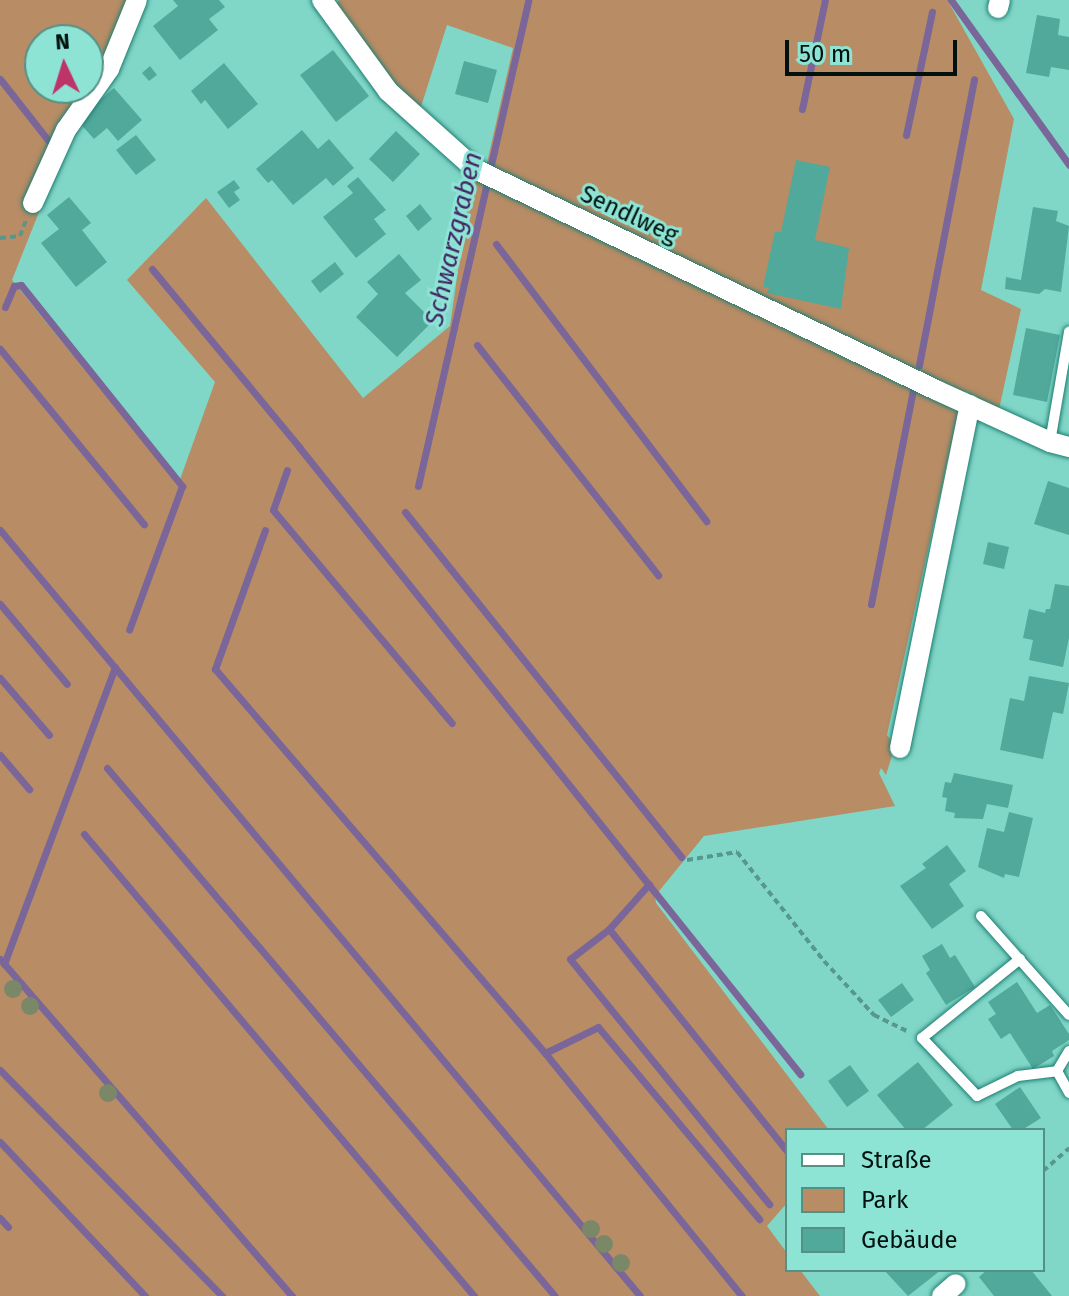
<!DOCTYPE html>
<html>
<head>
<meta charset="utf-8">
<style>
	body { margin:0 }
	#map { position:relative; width:1069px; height:1296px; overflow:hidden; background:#80d7c8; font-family:"Fira Sans",sans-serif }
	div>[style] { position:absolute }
	.green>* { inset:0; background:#b88c65 }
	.stream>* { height:7px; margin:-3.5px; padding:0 3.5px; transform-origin:3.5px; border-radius:3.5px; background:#7a6699 }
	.building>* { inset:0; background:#51a99b }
	.path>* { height:4px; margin-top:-2px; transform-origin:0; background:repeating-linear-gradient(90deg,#57978c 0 6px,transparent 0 10px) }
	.roads { filter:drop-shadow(0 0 2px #1e7e71) drop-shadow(0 0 2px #1e7e71) }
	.lane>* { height:10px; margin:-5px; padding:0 5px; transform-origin:5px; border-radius:5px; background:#fff }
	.street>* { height:20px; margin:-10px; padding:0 10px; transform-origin:10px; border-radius:10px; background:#fff }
	.trees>* { width:18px; height:18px; margin:-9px; border-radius:50%; background:#7a8867 }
	span { translate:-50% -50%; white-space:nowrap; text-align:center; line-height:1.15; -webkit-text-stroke:6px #8de4d5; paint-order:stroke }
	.street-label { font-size:24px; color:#00110e }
	.water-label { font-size:26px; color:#432666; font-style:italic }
	.legend { position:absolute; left:785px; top:1128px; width:260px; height:144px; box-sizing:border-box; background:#8de4d5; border:2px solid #559085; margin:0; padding:10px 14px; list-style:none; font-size:24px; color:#00110e }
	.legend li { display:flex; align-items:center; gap:16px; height:40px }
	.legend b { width:40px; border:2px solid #559085 }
	.north { position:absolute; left:24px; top:24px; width:80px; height:80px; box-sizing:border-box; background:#8de4d5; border:2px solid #559085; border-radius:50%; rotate:356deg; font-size:22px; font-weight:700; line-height:32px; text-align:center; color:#00110e }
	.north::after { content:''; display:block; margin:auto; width:28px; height:36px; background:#be3368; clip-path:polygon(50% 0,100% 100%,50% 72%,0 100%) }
	.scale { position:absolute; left:785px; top:40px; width:172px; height:36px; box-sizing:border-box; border:4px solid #00110e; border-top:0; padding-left:10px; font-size:24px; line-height:28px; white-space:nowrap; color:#00110e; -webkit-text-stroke:6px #8de4d5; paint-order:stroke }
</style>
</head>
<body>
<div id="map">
	<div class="green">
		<i style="clip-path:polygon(evenodd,0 0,142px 0,70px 134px,12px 280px,178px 485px,215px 382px,127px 280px,206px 198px,363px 398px,450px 326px,471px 180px,487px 163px,513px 48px,447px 25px,418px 116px,333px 8px,339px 0,952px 0,949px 3px,1014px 119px,981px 290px,1021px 309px,998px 414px,966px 391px,958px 414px,887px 735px,895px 746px,886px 775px,881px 768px,879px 773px,895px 806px,704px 836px,655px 896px,656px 903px,829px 1130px,787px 1130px,787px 1203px,767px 1226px,787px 1253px,787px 1270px,800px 1270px,820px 1296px,0 1296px,0 0,40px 40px,88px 40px,88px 88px,40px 88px,40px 40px)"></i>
	</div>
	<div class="stream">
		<i style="left:951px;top:0;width:203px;rotate:54.4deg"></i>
		<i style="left:0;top:79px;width:78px;rotate:51.8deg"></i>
		<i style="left:802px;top:109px;width:111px;rotate:-78.1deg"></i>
		<i style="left:906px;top:135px;width:126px;rotate:-78.1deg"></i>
		<i style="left:496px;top:244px;width:348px;rotate:52.8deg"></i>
		<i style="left:152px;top:269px;width:231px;rotate:50.4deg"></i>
		<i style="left:299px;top:447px;width:803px;rotate:51.37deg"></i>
		<i style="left:5px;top:307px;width:23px;rotate:-67deg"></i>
		<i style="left:14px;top:286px;width:7px;rotate:-8deg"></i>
		<i style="left:21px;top:285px;width:258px;rotate:51.3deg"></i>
		<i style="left:182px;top:486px;width:153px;rotate:110.2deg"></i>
		<i style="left:477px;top:345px;width:293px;rotate:51.8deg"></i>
		<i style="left:0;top:349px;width:227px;rotate:50.6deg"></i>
		<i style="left:919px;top:365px;width:291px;rotate:-79.1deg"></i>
		<i style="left:287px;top:470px;width:42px;rotate:109.3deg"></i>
		<i style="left:273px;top:510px;width:278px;rotate:50deg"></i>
		<i style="left:418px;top:486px;width:498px;rotate:-77.2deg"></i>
		<i style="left:405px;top:512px;width:442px;rotate:51.3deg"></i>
		<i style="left:0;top:530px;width:998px;rotate:50.12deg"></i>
		<i style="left:265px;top:530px;width:148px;rotate:109.8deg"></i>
		<i style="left:215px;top:669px;width:506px;rotate:49.33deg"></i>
		<i style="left:545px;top:1053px;width:313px;rotate:51deg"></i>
		<i style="left:0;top:604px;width:104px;rotate:50.1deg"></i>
		<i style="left:871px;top:604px;width:223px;rotate:-78.9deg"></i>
		<i style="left:0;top:678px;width:75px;rotate:49.3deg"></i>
		<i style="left:0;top:755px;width:45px;rotate:49.5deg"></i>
		<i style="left:107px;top:768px;width:692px;rotate:49.69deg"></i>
		<i style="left:84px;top:834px;width:605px;rotate:49.83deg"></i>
		<i style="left:649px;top:884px;width:60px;rotate:131.6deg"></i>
		<i style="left:609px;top:929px;width:285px;rotate:51.3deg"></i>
		<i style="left:609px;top:929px;width:49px;rotate:142.4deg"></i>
		<i style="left:570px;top:959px;width:316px;rotate:50.9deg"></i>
		<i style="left:0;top:959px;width:446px;rotate:49.1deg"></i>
		<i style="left:4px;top:964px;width:317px;rotate:-69.5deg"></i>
		<i style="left:545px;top:1053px;width:59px;rotate:-26.1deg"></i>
		<i style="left:598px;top:1027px;width:251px;rotate:50deg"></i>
		<i style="left:0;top:1070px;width:317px;rotate:45.5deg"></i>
		<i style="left:0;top:1142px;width:212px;rotate:46.7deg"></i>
		<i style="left:0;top:1218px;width:12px;rotate:48deg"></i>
	</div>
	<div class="building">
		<i style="clip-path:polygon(173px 0,219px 0,225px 7px,209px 19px,218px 30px,180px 60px,153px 26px,178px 6px)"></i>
		<i style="clip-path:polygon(1037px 15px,1060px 19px,1058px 35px,1069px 37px,1069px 70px,1051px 67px,1049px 77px,1026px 73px)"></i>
		<i style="clip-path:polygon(333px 50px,369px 96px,336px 122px,300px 75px)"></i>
		<i style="clip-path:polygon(464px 61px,497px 70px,488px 103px,455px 94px)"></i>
		<i style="clip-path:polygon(224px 63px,258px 104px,228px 129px,205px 100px,201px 104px,191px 91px)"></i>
		<i style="clip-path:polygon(150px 66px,157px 75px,149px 81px,142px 73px)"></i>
		<i style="clip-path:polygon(114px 88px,142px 120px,118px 141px,107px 128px,94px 139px,77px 120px)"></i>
		<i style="clip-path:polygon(302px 130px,318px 149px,329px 139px,354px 168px,333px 186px,326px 178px,293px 205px,272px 180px,268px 183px,256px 169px)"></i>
		<i style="clip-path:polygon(396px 131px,420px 154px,393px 182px,369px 159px)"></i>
		<i style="clip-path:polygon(136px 135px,156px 160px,136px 175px,116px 150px)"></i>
		<i style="clip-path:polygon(796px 160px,830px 167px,815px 240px,849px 248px,841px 309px,767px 293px,769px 288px,763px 287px,775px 231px,781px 232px)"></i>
		<i style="clip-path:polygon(358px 177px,386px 210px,374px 219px,386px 234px,356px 258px,323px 217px,353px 193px,347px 186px)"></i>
		<i style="clip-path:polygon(234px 180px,240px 188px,234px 192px,240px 200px,229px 208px,217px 192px)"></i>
		<i style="clip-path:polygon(69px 197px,91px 223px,82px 230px,107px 262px,76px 287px,41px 243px,59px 229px,47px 215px)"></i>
		<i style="clip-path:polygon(420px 204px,432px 219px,418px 231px,406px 216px)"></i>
		<i style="clip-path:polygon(1033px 207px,1058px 211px,1056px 221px,1069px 226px,1061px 292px,1045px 289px,1039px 294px,1005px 289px,1006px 277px,1021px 280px)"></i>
		<i style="clip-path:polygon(399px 254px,421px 280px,405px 293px,433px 321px,397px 357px,356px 317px,378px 294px,367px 282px)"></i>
		<i style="clip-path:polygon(335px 262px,344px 274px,320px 293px,311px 281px)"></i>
		<i style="clip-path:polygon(1026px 328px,1060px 335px,1047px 402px,1013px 395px)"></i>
		<i style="clip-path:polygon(1048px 481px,1069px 488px,1069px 535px,1034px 524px)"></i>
		<i style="clip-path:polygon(988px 542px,1009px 547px,1004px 569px,983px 564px)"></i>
		<i style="clip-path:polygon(1055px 584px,1069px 586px,1069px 638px,1063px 667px,1029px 660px,1033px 640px,1023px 638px,1029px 609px,1045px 613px,1046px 609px,1050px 609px)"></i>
		<i style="clip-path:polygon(1029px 676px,1069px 683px,1063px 714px,1053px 712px,1043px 759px,1000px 750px,1010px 698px,1024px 701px)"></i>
		<i style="clip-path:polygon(954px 773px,1013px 785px,1008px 808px,987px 804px,983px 819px,954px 818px,955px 813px,945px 811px,947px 798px,942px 797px,945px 782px,951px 783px)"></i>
		<i style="clip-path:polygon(1009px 812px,1033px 818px,1019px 877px,1005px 874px,1004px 878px,978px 867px,987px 828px,1004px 832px)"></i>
		<i style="clip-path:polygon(947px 845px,966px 871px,949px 884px,964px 906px,932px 929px,900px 886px,926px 868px,922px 864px)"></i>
		<i style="clip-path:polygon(942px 944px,950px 958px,955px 955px,975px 987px,946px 1005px,926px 973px,930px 970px,922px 956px)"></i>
		<i style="clip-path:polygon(1017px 982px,1037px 1013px,1050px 1005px,1069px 1034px,1069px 1040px,1052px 1051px,1054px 1056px,1033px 1069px,1010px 1033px,1001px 1039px,988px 1019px,996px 1014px,988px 1002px)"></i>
		<i style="clip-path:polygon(902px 983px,914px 1000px,891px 1017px,878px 1000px)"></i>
		<i style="clip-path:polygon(918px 1062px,953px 1105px,922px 1130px,906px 1130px,877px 1095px)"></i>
		<i style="clip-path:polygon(850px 1065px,869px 1091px,847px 1107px,828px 1081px)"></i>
		<i style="clip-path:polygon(1020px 1087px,1041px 1118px,1022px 1130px,1013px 1130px,995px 1104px)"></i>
		<i style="clip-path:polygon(884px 1270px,941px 1270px,908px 1296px)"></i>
		<i style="clip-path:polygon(987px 1270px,1031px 1270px,1052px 1296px,994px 1296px,979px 1277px)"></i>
	</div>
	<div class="path">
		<i style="left:0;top:238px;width:20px;rotate:-6deg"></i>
		<i style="left:20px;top:236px;width:17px;rotate:-69deg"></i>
		<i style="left:687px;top:860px;width:51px;rotate:-9.1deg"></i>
		<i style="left:737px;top:852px;width:139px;rotate:51.4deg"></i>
		<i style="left:824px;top:961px;width:74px;rotate:47.2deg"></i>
		<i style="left:874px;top:1015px;width:39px;rotate:26deg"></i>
		<i style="left:1043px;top:1171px;width:35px;rotate:-41deg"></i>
	</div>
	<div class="roads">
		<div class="lane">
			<i style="left:1050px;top:442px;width:112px;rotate:-80.2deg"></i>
			<i style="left:981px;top:916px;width:132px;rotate:48.4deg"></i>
			<i style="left:1020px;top:959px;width:126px;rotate:141.1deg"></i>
			<i style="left:922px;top:1038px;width:80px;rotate:46.5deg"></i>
			<i style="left:977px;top:1096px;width:46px;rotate:-26deg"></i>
			<i style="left:1018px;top:1076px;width:39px;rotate:-7deg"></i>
			<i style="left:1069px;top:1051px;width:23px;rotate:121deg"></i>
			<i style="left:1057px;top:1071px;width:25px;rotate:61deg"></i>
		</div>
		<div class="street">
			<i style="left:322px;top:0;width:112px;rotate:54deg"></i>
			<i style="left:388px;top:91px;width:117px;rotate:41.9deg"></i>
			<i style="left:475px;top:169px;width:511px;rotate:25.61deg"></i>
			<i style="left:936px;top:390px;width:125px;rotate:24.5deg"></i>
			<i style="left:1050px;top:442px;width:20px;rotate:15deg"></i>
			<i style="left:998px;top:8px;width:8px;rotate:-76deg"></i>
			<i style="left:33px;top:203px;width:80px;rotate:-65.7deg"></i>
			<i style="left:66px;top:130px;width:75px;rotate:-54.8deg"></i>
			<i style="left:109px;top:69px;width:74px;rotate:-67.9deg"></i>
			<i style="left:900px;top:748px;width:350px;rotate:-78.5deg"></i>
			<i style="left:942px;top:1296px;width:18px;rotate:-41deg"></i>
		</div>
	</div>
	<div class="trees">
		<i style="left:13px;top:989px"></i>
		<i style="left:30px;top:1006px"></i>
		<i style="left:108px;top:1093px"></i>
		<i style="left:591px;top:1229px"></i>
		<i style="left:604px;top:1244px"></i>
		<i style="left:621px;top:1263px"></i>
	</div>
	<div class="street-label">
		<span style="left:629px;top:215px;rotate:25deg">Sendlweg</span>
	</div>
	<div class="water-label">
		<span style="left:454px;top:239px;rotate:-77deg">Schwarzgraben</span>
	</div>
	<ul class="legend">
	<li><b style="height:10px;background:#fff"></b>Straße</li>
	<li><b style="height:22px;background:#b88c65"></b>Park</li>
	<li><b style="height:22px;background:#51a99b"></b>Gebäude</li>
	</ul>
	<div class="north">N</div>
	<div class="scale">50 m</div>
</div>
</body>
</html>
